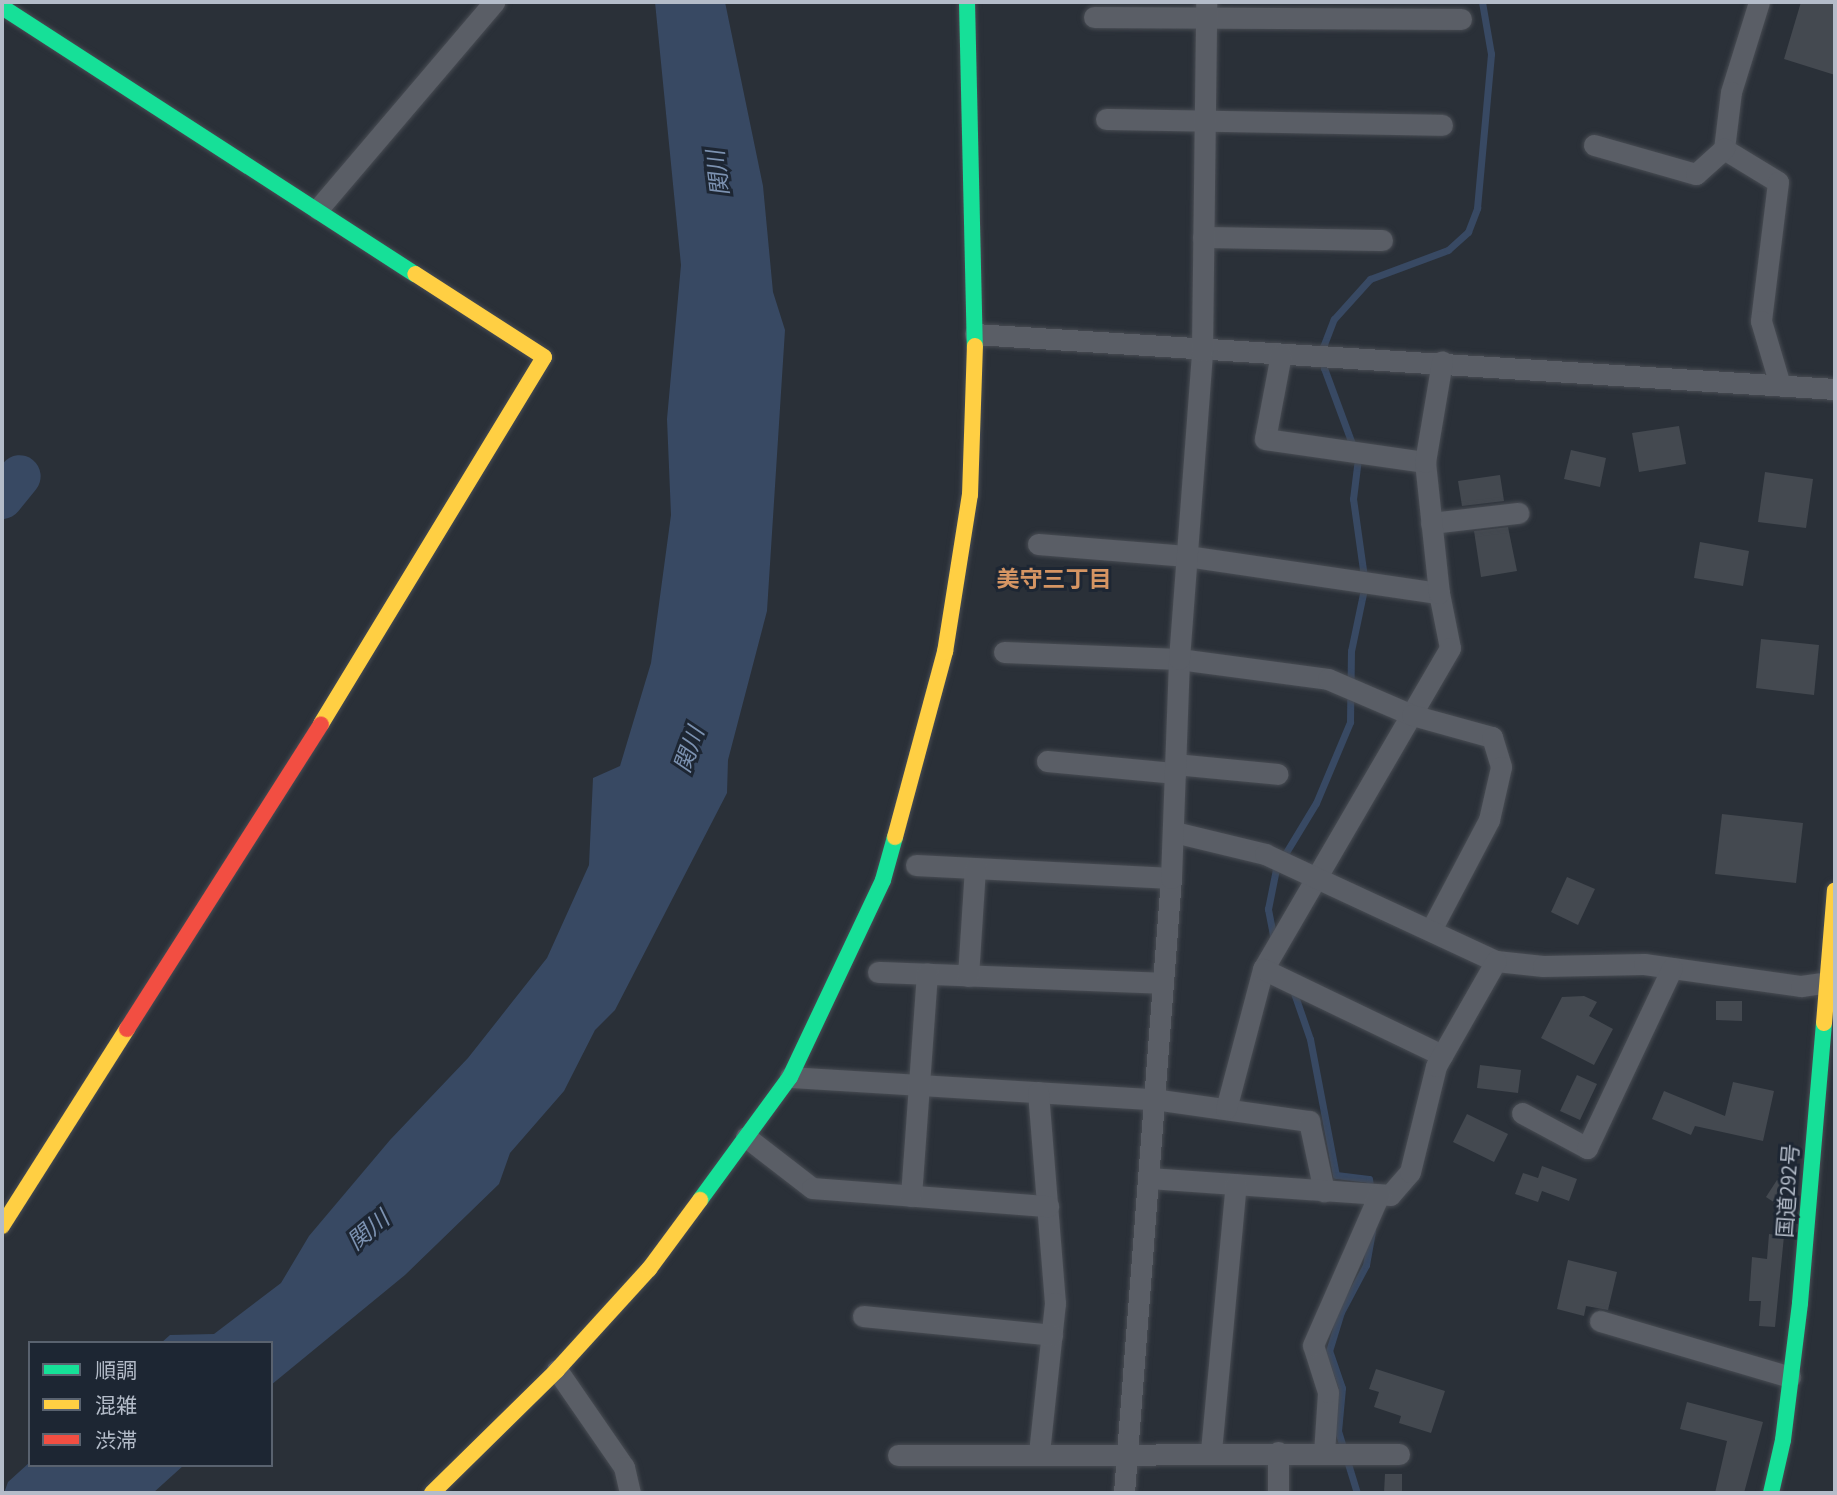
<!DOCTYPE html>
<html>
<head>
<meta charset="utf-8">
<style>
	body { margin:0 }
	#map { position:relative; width:1837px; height:1495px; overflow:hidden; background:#2a3038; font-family:"Source Sans 3","Noto Sans JP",sans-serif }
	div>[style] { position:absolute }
	.water>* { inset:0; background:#384963 }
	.stream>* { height:7px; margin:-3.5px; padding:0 3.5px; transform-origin:3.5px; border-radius:3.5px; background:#384963 }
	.river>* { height:42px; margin:-21px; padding:0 21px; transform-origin:21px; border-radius:21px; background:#384963 }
	.building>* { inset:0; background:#444950 }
	.roads { filter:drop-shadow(0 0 2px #484c53) drop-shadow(0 0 2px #484c53) }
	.street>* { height:21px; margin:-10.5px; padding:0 10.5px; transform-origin:10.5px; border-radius:10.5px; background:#5a5e66 }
	.fast>* { height:16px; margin:-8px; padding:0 8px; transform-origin:8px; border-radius:8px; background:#16e098 }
	.slow>* { height:16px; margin:-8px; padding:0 8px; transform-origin:8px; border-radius:8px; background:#ffcf43 }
	.jam>* { height:16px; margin:-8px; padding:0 8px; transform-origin:8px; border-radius:8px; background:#f24e42 }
	span { translate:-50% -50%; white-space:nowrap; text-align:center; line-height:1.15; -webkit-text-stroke:6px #1d2633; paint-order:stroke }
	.street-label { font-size:21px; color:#b4bcc9 }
	.water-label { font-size:23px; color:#7c92b1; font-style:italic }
	.neighbourhood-label { font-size:23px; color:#d59563; font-weight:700 }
	.frame { position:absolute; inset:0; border:4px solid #b4bcc9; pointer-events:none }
	.legend { position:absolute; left:28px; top:1341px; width:245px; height:126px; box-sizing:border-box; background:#1d2633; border:2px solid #59626f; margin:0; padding:9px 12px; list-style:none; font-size:21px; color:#b4bcc9 }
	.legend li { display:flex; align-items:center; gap:14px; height:35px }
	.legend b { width:35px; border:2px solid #59626f }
</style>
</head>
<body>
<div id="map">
	<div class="water">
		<i style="clip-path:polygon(655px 2px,725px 2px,763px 186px,773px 292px,785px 330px,767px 611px,728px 760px,727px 793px,615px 1010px,595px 1030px,564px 1091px,510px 1153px,499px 1184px,405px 1275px,271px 1385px,271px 1343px,161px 1343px,170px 1335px,214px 1334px,281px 1283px,309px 1236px,390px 1140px,468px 1058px,547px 958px,589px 865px,593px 778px,620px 766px,651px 663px,671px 515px,667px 419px,681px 265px)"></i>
		<i style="clip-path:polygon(30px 1462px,30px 1465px,184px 1465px,153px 1493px,4px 1493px,8px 1482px)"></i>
	</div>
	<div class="stream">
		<i style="left:1274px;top:940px;width:32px;rotate:-101deg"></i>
		<i style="left:1268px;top:909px;width:41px;rotate:-78.7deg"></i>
		<i style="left:1276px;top:869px;width:77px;rotate:-58.8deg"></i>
		<i style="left:1316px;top:803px;width:88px;rotate:-67.2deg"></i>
		<i style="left:1350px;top:722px;width:71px;rotate:-89.2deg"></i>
		<i style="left:1351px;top:651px;width:68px;rotate:-78.2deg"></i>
		<i style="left:1365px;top:584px;width:86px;rotate:-98deg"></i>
		<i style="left:1353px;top:499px;width:39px;rotate:-83deg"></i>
		<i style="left:1358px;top:460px;width:98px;rotate:-110.3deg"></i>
		<i style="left:1324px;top:368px;width:21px;rotate:-93deg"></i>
		<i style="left:1323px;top:347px;width:30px;rotate:-69deg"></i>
		<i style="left:1334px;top:319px;width:54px;rotate:-48deg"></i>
		<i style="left:1370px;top:279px;width:83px;rotate:-20.4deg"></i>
		<i style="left:1448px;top:250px;width:27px;rotate:-42deg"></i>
		<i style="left:1468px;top:232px;width:26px;rotate:-69deg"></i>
		<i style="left:1477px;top:208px;width:155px;rotate:-84.8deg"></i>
		<i style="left:1491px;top:54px;width:53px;rotate:-99.8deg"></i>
		<i style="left:1293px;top:990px;width:52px;rotate:70.9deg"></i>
		<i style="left:1310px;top:1039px;width:138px;rotate:79.2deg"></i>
		<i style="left:1336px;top:1175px;width:33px;rotate:7deg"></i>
		<i style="left:1369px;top:1179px;width:13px;rotate:81deg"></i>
		<i style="left:1357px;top:1493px;width:65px;rotate:-107deg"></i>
		<i style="left:1338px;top:1431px;width:43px;rotate:-84.7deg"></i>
		<i style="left:1342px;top:1388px;width:39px;rotate:-109deg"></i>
		<i style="left:1329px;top:1351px;width:41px;rotate:-72.9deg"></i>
		<i style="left:1341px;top:1312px;width:53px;rotate:-62deg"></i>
		<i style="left:1366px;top:1265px;width:35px;rotate:-80deg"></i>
	</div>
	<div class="river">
		<i style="left:2px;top:498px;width:28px;rotate:-51deg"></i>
	</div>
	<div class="building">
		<i style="clip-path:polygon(1801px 2px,1835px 2px,1835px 75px,1784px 59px)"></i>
		<i style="clip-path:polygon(1679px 426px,1686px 464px,1639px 472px,1632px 433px)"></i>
		<i style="clip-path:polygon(1571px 450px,1606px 458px,1600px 487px,1564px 479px)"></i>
		<i style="clip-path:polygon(1765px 472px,1813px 479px,1806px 528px,1758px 522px)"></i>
		<i style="clip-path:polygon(1500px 475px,1504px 501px,1462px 506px,1458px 481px)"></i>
		<i style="clip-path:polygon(1508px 527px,1517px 571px,1481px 577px,1474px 531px)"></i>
		<i style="clip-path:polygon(1700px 542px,1749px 551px,1743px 586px,1694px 578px)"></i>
		<i style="clip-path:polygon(1761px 639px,1819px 645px,1814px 695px,1756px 688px)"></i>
		<i style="clip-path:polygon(1722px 814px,1803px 823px,1796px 883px,1715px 874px)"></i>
		<i style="clip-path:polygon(1567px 877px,1595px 889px,1578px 925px,1551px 912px)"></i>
		<i style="clip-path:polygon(1584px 996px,1597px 1002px,1589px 1016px,1613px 1029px,1594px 1065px,1541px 1038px,1562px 997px)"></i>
		<i style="clip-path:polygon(1716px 1001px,1742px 1001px,1742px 1021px,1716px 1020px)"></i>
		<i style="clip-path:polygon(1480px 1065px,1521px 1070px,1518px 1093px,1477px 1088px)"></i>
		<i style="clip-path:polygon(1577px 1075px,1597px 1084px,1580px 1120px,1560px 1111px)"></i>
		<i style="clip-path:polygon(1733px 1082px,1774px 1091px,1763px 1141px,1695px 1126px,1691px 1135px,1652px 1119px,1664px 1091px,1725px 1116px)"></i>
		<i style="clip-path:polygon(1467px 1114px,1508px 1134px,1494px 1162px,1453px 1142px)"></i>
		<i style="clip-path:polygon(1542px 1166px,1577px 1179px,1569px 1201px,1542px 1191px,1538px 1202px,1515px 1194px,1523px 1173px,1538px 1178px)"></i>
		<i style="clip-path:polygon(1777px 1180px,1788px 1186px,1781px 1207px,1766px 1197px)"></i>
		<i style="clip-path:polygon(1769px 1234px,1784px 1236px,1775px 1327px,1759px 1326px,1761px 1301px,1749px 1301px,1752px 1257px,1767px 1259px)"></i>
		<i style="clip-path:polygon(1568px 1260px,1617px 1272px,1608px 1310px,1586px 1306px,1584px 1316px,1557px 1309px)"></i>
		<i style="clip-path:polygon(1376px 1369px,1445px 1391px,1431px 1433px,1399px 1423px,1401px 1416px,1374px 1407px,1379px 1392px,1369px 1389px)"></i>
		<i style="clip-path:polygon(1687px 1402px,1763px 1422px,1744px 1493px,1715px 1493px,1727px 1441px,1680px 1429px)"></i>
		<i style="clip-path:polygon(1385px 1474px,1402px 1474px,1402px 1493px,1384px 1493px)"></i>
	</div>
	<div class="roads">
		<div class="street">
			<i style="left:1759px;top:2px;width:94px;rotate:107.3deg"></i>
			<i style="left:1731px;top:92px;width:57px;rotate:97deg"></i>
			<i style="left:1724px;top:149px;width:63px;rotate:31.4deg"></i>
			<i style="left:1778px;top:182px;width:140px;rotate:97deg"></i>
			<i style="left:1761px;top:321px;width:67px;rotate:73.5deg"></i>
			<i style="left:1094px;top:17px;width:367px;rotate:0.3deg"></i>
			<i style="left:1106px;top:119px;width:336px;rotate:1deg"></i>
			<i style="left:1594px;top:145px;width:106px;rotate:15.9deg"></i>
			<i style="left:1696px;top:174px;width:38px;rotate:-42deg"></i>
			<i style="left:318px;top:209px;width:272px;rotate:-49.6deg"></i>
			<i style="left:1203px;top:237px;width:179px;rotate:1deg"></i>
			<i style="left:975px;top:334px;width:862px;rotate:3.66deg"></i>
			<i style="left:1281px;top:354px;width:86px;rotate:100.7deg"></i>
			<i style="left:1265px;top:439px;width:162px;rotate:8.2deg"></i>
			<i style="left:1431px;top:523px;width:88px;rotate:-6.6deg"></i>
			<i style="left:1038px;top:544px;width:149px;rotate:4.6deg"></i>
			<i style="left:1187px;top:556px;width:255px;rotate:8.4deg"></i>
			<i style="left:1439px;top:593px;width:56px;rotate:78.7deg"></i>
			<i style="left:1450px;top:648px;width:371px;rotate:120.2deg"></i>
			<i style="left:1439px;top:593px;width:132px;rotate:-96.1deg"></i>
			<i style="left:1425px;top:462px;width:102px;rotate:-80.4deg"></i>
			<i style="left:1004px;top:652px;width:175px;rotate:2.3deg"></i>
			<i style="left:1179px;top:659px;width:150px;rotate:7.6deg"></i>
			<i style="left:1328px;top:679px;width:91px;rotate:23.2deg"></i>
			<i style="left:1412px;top:715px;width:83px;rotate:15.4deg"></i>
			<i style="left:1492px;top:737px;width:31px;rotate:73deg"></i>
			<i style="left:1501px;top:767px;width:54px;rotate:102.8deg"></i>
			<i style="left:1489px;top:820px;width:124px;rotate:117.8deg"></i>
			<i style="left:1047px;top:761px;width:129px;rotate:5.4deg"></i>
			<i style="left:1175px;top:764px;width:103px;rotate:5.5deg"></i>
			<i style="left:1174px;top:832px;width:94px;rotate:13.6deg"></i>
			<i style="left:1265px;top:854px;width:255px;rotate:24.9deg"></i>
			<i style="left:1496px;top:961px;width:47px;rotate:6.1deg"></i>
			<i style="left:1543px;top:966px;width:101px;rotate:-1.1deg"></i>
			<i style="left:1644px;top:964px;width:159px;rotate:8deg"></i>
			<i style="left:1801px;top:986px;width:34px;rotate:-8deg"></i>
			<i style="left:916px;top:865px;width:255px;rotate:2.9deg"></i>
			<i style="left:878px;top:972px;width:285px;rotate:2.2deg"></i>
			<i style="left:968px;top:976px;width:108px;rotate:-86.3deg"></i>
			<i style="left:790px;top:1077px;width:365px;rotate:3.5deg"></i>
			<i style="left:1154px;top:1099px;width:157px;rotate:8.1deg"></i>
			<i style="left:1309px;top:1121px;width:72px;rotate:77.9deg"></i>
			<i style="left:1038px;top:1092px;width:212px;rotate:85.4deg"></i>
			<i style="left:1055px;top:1303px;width:151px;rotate:96.1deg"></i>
			<i style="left:1226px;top:1109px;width:145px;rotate:-75.2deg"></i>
			<i style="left:1263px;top:969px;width:199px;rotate:25.7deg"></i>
			<i style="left:1522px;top:1113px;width:74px;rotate:28.3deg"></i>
			<i style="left:1587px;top:1148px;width:199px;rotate:-64.7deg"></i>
			<i style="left:746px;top:1137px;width:83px;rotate:37.7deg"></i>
			<i style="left:812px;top:1188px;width:237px;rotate:4.4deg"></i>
			<i style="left:1149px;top:1178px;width:242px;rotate:4deg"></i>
			<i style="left:1390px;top:1195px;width:30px;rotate:-49deg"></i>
			<i style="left:1410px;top:1172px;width:109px;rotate:-76.2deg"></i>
			<i style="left:1436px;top:1066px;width:121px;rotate:-60.3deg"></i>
			<i style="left:911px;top:1196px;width:223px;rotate:-85.9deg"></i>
			<i style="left:863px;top:1316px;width:190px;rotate:5.7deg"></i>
			<i style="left:1600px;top:1321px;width:198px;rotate:16.4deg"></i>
			<i style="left:557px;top:1370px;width:118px;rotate:55.4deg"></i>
			<i style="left:624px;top:1467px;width:27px;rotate:77deg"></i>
			<i style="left:1211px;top:1451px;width:268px;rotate:-84.7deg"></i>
			<i style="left:1278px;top:1452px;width:41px;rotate:90deg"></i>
			<i style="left:1324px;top:1453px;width:61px;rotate:-86.2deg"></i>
			<i style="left:1328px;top:1392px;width:49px;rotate:-107.7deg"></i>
			<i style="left:1313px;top:1345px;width:164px;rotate:-66.3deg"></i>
			<i style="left:898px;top:1455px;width:501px;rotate:-0.11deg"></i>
			<i style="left:1124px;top:1493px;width:617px;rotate:-85.63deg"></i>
			<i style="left:1171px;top:878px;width:219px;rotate:-87.9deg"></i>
			<i style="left:1179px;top:659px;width:309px;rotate:-85.7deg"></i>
			<i style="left:1202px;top:351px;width:349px;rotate:-89.3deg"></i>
		</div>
		<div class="fast">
			<i style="left:967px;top:2px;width:344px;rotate:88.7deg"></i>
			<i style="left:2px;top:7px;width:492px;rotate:32.9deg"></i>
			<i style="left:700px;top:1200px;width:152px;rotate:-53.8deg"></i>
			<i style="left:790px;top:1077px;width:218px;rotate:-64.7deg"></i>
			<i style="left:883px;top:880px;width:45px;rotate:-74.4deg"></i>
			<i style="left:1771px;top:1493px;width:54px;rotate:-77.2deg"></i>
			<i style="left:1783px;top:1440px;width:138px;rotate:-82.9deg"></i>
			<i style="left:1800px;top:1303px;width:281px;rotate:-85.1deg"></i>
		</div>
		<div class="slow">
			<i style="left:321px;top:724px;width:429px;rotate:-58.7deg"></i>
			<i style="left:544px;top:357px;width:153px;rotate:-147.2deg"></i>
			<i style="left:895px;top:837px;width:192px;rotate:-74.9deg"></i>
			<i style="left:945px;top:652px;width:159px;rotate:-81deg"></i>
			<i style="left:970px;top:495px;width:149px;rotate:-88.1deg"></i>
			<i style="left:1824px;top:1023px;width:133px;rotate:-85.3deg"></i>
			<i style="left:2px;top:1226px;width:233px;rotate:-57.6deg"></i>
			<i style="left:432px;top:1493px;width:175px;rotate:-44.5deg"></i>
			<i style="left:557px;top:1370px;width:137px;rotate:-47.7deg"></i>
			<i style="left:649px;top:1269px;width:86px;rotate:-53.5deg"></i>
		</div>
		<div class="jam">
			<i style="left:127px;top:1029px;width:361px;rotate:-57.5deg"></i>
		</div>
	</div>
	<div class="street-label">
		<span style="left:1788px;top:1191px;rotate:-86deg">国道292号</span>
	</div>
	<div class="water-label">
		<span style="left:719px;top:173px;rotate:-97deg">関川</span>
		<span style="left:690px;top:750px;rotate:-70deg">関川</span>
		<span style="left:369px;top:1231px;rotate:-40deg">関川</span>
	</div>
	<div class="neighbourhood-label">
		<span style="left:1054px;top:580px">美守三丁目</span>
	</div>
	<div class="frame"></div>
	<ul class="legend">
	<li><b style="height:9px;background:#16e098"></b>順調</li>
	<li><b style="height:9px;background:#ffcf43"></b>混雑</li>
	<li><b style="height:9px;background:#f24e42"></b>渋滞</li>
	</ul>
</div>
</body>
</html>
